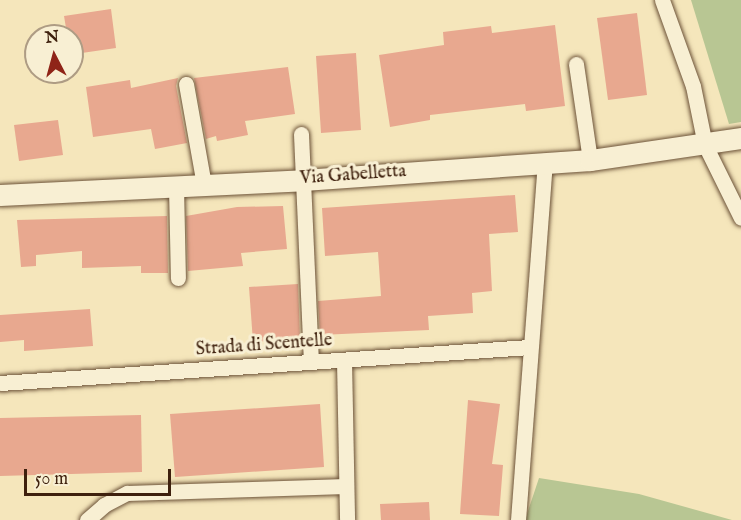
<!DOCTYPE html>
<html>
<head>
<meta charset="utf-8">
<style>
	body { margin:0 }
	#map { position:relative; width:741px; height:520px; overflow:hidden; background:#f5e6bb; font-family:"IM FELL English",serif }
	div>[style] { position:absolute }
	.green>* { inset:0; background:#b8c693 }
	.building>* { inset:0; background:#e8a88f }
	.roads { filter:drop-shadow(0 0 2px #6c5238) drop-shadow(0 0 2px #6c5238) }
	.street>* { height:15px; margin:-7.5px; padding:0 7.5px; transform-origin:7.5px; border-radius:7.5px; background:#f8efd3 }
	.secondary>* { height:21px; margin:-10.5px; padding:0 10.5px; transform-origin:10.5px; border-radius:10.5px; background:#f8efd3 }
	span { translate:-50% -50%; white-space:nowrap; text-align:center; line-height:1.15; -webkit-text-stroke:6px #f8efd3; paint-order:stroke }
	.street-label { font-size:18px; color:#3e200d }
	.north { position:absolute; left:24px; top:24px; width:60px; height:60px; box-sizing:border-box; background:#f8efd3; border:2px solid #ae9c84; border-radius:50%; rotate:354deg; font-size:16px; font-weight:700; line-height:24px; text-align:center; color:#3e200d }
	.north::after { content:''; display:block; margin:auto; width:21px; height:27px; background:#8f2418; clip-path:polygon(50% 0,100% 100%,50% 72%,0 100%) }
	.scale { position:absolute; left:24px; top:469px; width:147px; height:27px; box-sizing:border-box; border:3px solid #3e200d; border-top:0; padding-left:8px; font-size:18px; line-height:21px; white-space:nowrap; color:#3e200d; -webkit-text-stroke:4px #f8efd3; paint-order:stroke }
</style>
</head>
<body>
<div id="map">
	<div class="green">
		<i style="clip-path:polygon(691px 0,741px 0,741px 122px,729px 124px)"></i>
		<i style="clip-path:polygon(539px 478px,639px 494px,732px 520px,525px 520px)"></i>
	</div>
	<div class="building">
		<i style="clip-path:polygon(111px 9px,116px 48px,75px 54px,72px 33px,67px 34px,64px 16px)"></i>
		<i style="clip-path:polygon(637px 13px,647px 95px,608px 100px,597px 18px)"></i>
		<i style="clip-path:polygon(555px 25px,565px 106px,526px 111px,525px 104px,430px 115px,430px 120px,390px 127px,379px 55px,444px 45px,443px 32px,491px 26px,492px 33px)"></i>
		<i style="clip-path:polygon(356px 53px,361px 130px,321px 133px,316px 56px)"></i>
		<i style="clip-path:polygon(288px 67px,295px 114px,245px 121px,248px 135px,217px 141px,216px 136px,206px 139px,194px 78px)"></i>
		<i style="clip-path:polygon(178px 78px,176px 86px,187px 143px,155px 149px,151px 129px,93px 137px,86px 87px,130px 80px,131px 88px)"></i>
		<i style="clip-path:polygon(58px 120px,63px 155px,19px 161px,14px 125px)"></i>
		<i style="clip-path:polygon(515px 195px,518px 232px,489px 234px,492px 291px,472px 293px,473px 313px,428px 316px,429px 330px,320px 335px,318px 301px,381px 296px,378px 252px,325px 256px,322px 208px)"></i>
		<i style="clip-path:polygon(283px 206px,287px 249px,241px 253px,243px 266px,188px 271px,186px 216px,237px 207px)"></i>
		<i style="clip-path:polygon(167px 216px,168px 273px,141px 273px,141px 266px,82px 268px,82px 251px,36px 255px,36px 266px,21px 267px,17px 220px)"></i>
		<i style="clip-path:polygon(298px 284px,300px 339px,253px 342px,249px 287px)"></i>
		<i style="clip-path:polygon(90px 309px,93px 346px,24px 351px,24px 340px,0 342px,0 315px)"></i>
		<i style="clip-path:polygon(468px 400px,500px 404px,492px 464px,503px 465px,499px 516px,460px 514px)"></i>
		<i style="clip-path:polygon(320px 404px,324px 467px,175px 477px,170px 414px)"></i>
		<i style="clip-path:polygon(141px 415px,142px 472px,0 476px,0 418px)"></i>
		<i style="clip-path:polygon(429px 502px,430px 520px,381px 520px,380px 504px)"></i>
	</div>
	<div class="roads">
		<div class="street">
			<i style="left:662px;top:0;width:91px;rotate:70.2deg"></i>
			<i style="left:693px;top:86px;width:60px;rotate:78.5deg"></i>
			<i style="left:705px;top:145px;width:81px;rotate:63.7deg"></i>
			<i style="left:576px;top:64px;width:97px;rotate:81.7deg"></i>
			<i style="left:186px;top:84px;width:103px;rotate:79.9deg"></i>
			<i style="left:301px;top:134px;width:228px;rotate:87.5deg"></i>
			<i style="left:176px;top:186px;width:92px;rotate:88.8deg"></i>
			<i style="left:344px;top:360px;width:160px;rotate:88.9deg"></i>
			<i style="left:0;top:383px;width:531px;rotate:-3.89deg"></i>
			<i style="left:87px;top:520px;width:23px;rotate:-41deg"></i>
			<i style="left:104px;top:505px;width:26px;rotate:-28deg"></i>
			<i style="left:127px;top:493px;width:219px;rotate:-1.8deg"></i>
			<i style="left:518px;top:520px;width:360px;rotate:-85.7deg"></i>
		</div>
		<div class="secondary">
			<i style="left:0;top:195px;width:303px;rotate:-2.8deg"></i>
			<i style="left:303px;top:180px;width:288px;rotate:-4deg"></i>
			<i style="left:590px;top:160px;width:153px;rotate:-8.3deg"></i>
		</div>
	</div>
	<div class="street-label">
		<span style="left:353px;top:176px;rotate:-4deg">Via Gabelletta</span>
		<span style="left:264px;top:346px;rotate:-4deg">Strada di Scentelle</span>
	</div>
	<div class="north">N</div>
	<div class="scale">50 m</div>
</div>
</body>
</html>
